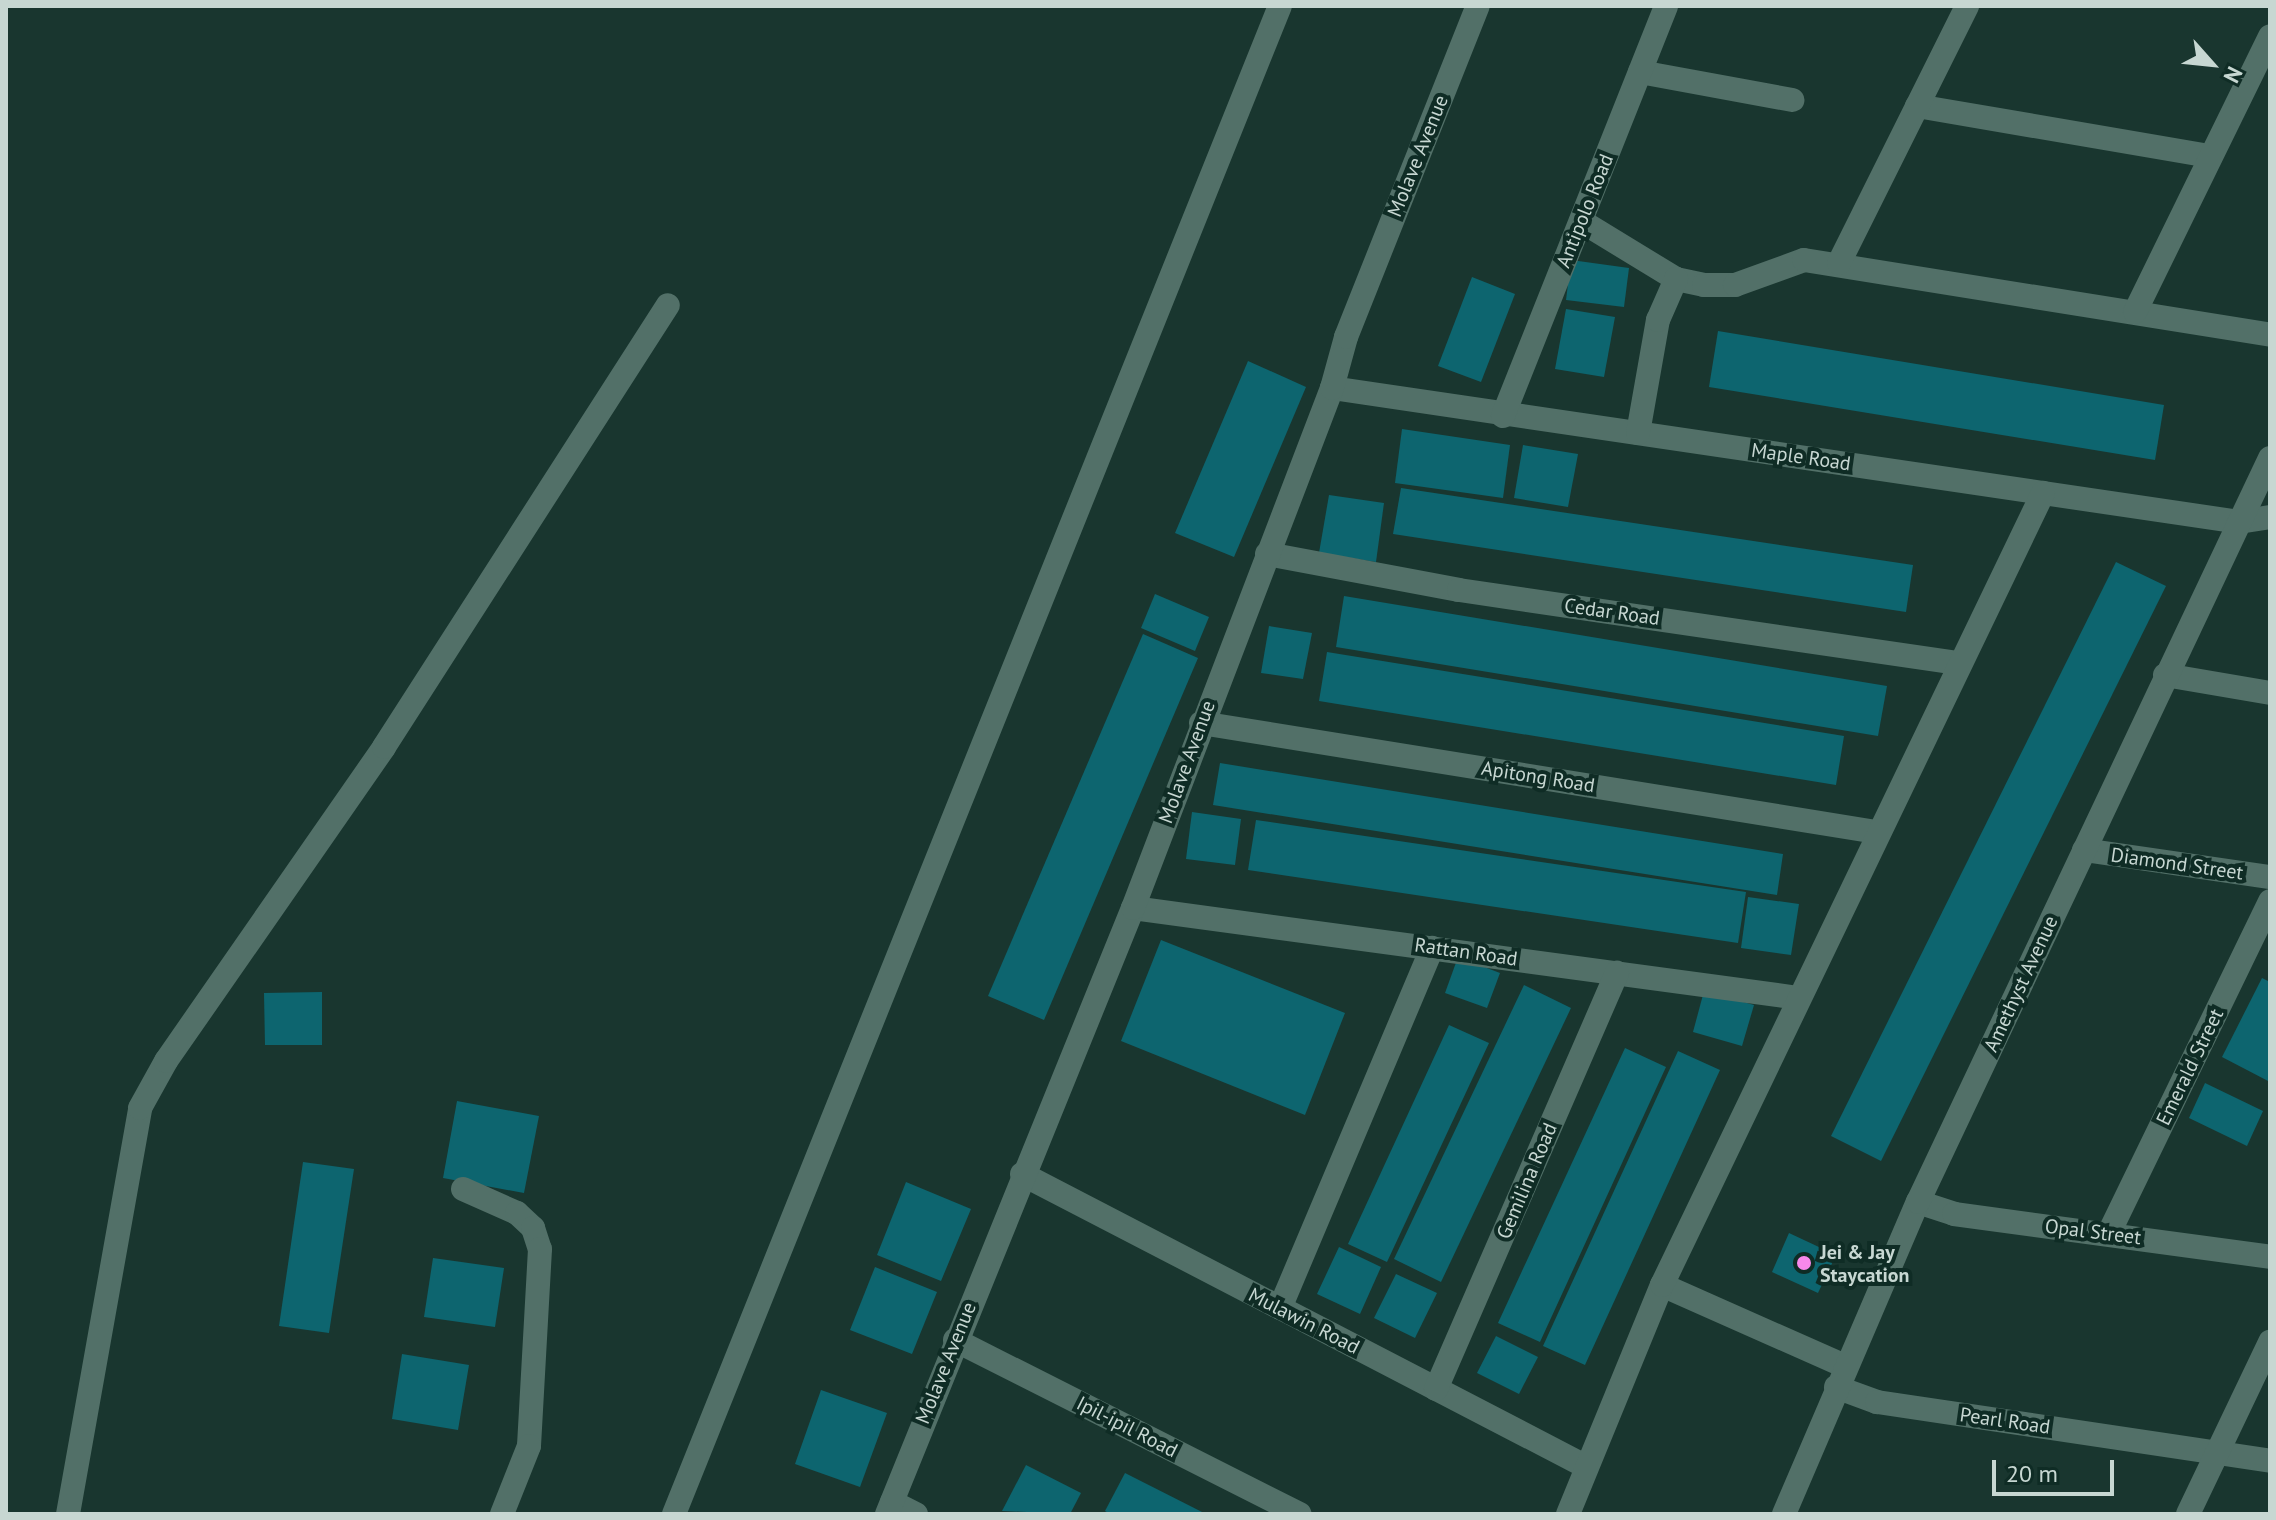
<!DOCTYPE html>
<html>
<head>
<meta charset="utf-8">
<style>
	body { margin:0 }
	#map { position:relative; width:2276px; height:1520px; overflow:hidden; background:#19362f; font-family:"PT Sans",sans-serif }
	div>[style] { position:absolute }
	.building>* { inset:0; background:#0d656f }
	.minor>* { height:24px; margin:-12px; padding:0 12px; transform-origin:12px; border-radius:12px; background:#527068 }
	.dots>* { width:22px; height:22px; translate:-50% -50%; box-sizing:border-box; border:4px solid #0f2c25; border-radius:50% }
	span { translate:-50% -50%; white-space:nowrap; text-align:center; line-height:1.15; -webkit-text-stroke:8px #0f2c25; paint-order:stroke }
	.street-label { font-size:20px; color:#c7d7d2 }
	.poi-label { font-size:20px; color:#c7d7d2; font-weight:700 }
	.left { translate:0 -50%; text-align:left }
	.frame { position:absolute; inset:0; border:8px solid #c7d7d2; pointer-events:none }
	.north { position:absolute; left:2172px; top:24px; width:80px; height:80px; -webkit-text-stroke:6px #0f2c25; paint-order:stroke; rotate:117deg; font-size:22px; font-weight:700; line-height:32px; text-align:center; color:#c7d7d2 }
	.north::after { content:''; display:block; margin:auto; width:28px; height:36px; background:#c7d7d2; clip-path:polygon(50% 0,100% 100%,50% 72%,0 100%) }
	.scale { position:absolute; left:1992px; top:1460px; width:122px; height:36px; box-sizing:border-box; border:4px solid #c7d7d2; border-top:0; padding-left:10px; font-size:24px; line-height:28px; white-space:nowrap; color:#c7d7d2; -webkit-text-stroke:6px #0f2c25; paint-order:stroke }
</style>
</head>
<body>
<div id="map">
	<div class="building">
		<i style="clip-path:polygon(1571px 260px,1629px 268px,1624px 307px,1566px 300px)"></i>
		<i style="clip-path:polygon(1472px 277px,1515px 294px,1481px 382px,1438px 366px)"></i>
		<i style="clip-path:polygon(1566px 309px,1615px 317px,1604px 377px,1555px 369px)"></i>
		<i style="clip-path:polygon(1718px 331px,2164px 405px,2155px 460px,1709px 387px)"></i>
		<i style="clip-path:polygon(1248px 361px,1306px 387px,1234px 557px,1175px 533px)"></i>
		<i style="clip-path:polygon(1402px 429px,1510px 445px,1503px 498px,1395px 483px)"></i>
		<i style="clip-path:polygon(1523px 445px,1578px 454px,1568px 507px,1514px 498px)"></i>
		<i style="clip-path:polygon(1401px 488px,1913px 565px,1906px 612px,1393px 534px)"></i>
		<i style="clip-path:polygon(1329px 495px,1384px 503px,1376px 562px,1319px 553px)"></i>
		<i style="clip-path:polygon(2116px 562px,2166px 586px,1881px 1161px,1831px 1136px)"></i>
		<i style="clip-path:polygon(1155px 594px,1209px 617px,1195px 651px,1141px 628px)"></i>
		<i style="clip-path:polygon(1344px 596px,1887px 686px,1878px 736px,1336px 647px)"></i>
		<i style="clip-path:polygon(1269px 626px,1312px 633px,1303px 679px,1261px 673px)"></i>
		<i style="clip-path:polygon(1143px 634px,1198px 658px,1044px 1020px,988px 996px)"></i>
		<i style="clip-path:polygon(1327px 652px,1844px 736px,1836px 785px,1319px 701px)"></i>
		<i style="clip-path:polygon(1220px 763px,1783px 854px,1777px 895px,1213px 805px)"></i>
		<i style="clip-path:polygon(1192px 812px,1241px 819px,1235px 865px,1186px 859px)"></i>
		<i style="clip-path:polygon(1256px 820px,1746px 892px,1738px 943px,1248px 870px)"></i>
		<i style="clip-path:polygon(1748px 897px,1799px 904px,1791px 955px,1741px 948px)"></i>
		<i style="clip-path:polygon(1161px 940px,1345px 1013px,1305px 1115px,1121px 1041px)"></i>
		<i style="clip-path:polygon(1458px 957px,1500px 973px,1487px 1008px,1445px 993px)"></i>
		<i style="clip-path:polygon(2262px 978px,2270px 982px,2270px 1082px,2222px 1057px)"></i>
		<i style="clip-path:polygon(1524px 985px,1571px 1008px,1441px 1282px,1394px 1259px)"></i>
		<i style="clip-path:polygon(1704px 991px,1754px 1005px,1742px 1046px,1693px 1032px)"></i>
		<i style="clip-path:polygon(322px 992px,322px 1045px,265px 1045px,264px 993px)"></i>
		<i style="clip-path:polygon(1449px 1025px,1489px 1043px,1387px 1262px,1348px 1244px)"></i>
		<i style="clip-path:polygon(1625px 1048px,1666px 1067px,1540px 1342px,1498px 1323px)"></i>
		<i style="clip-path:polygon(1678px 1051px,1720px 1070px,1585px 1365px,1543px 1346px)"></i>
		<i style="clip-path:polygon(2205px 1083px,2263px 1111px,2247px 1146px,2189px 1118px)"></i>
		<i style="clip-path:polygon(457px 1101px,539px 1116px,524px 1193px,443px 1178px)"></i>
		<i style="clip-path:polygon(303px 1162px,354px 1169px,329px 1333px,279px 1326px)"></i>
		<i style="clip-path:polygon(906px 1182px,971px 1209px,941px 1281px,877px 1255px)"></i>
		<i style="clip-path:polygon(1789px 1233px,1836px 1255px,1818px 1293px,1772px 1272px)"></i>
		<i style="clip-path:polygon(1339px 1247px,1381px 1267px,1360px 1314px,1317px 1294px)"></i>
		<i style="clip-path:polygon(433px 1258px,504px 1268px,495px 1327px,424px 1317px)"></i>
		<i style="clip-path:polygon(875px 1267px,937px 1292px,912px 1354px,850px 1330px)"></i>
		<i style="clip-path:polygon(1396px 1274px,1437px 1293px,1415px 1338px,1374px 1318px)"></i>
		<i style="clip-path:polygon(1496px 1336px,1538px 1357px,1519px 1394px,1477px 1373px)"></i>
		<i style="clip-path:polygon(402px 1354px,469px 1365px,458px 1430px,392px 1419px)"></i>
		<i style="clip-path:polygon(821px 1390px,887px 1413px,860px 1487px,795px 1464px)"></i>
		<i style="clip-path:polygon(1026px 1465px,1081px 1493px,1070px 1514px,1002px 1511px)"></i>
		<i style="clip-path:polygon(1125px 1473px,1206px 1514px,1110px 1514px,1105px 1511px)"></i>
	</div>
	<div class="minor">
		<i style="left:1640px;top:72px;width:155px;rotate:10.4deg"></i>
		<i style="left:1917px;top:106px;width:298px;rotate:9.7deg"></i>
		<i style="left:1581px;top:221px;width:111px;rotate:31.4deg"></i>
		<i style="left:1676px;top:279px;width:29px;rotate:12deg"></i>
		<i style="left:1704px;top:285px;width:31px"></i>
		<i style="left:1735px;top:285px;width:73px;rotate:-19.9deg"></i>
		<i style="left:1804px;top:260px;width:472px;rotate:9.1deg"></i>
		<i style="left:1839px;top:263px;width:287px;rotate:-63.5deg"></i>
		<i style="left:2135px;top:312px;width:307px;rotate:-63.9deg"></i>
		<i style="left:1332px;top:388px;width:917px;rotate:8.4deg"></i>
		<i style="left:2239px;top:522px;width:31px;rotate:-9deg"></i>
		<i style="left:1503px;top:416px;width:441px;rotate:-68.3deg"></i>
		<i style="left:1638px;top:433px;width:115px;rotate:-80deg"></i>
		<i style="left:1658px;top:320px;width:45px;rotate:-66.3deg"></i>
		<i style="left:1267px;top:554px;width:195px;rotate:10.6deg"></i>
		<i style="left:1459px;top:590px;width:503px;rotate:8.34deg"></i>
		<i style="left:2165px;top:675px;width:107px;rotate:9.7deg"></i>
		<i style="left:1201px;top:723px;width:684px;rotate:9.17deg"></i>
		<i style="left:2084px;top:850px;width:188px;rotate:8.3deg"></i>
		<i style="left:1133px;top:908px;width:672px;rotate:7.7deg"></i>
		<i style="left:1022px;top:1174px;width:636px;rotate:27.41deg"></i>
		<i style="left:463px;top:1189px;width:59px;rotate:24deg"></i>
		<i style="left:517px;top:1213px;width:22px;rotate:43deg"></i>
		<i style="left:533px;top:1228px;width:22px;rotate:72deg"></i>
		<i style="left:540px;top:1249px;width:197px;rotate:93.2deg"></i>
		<i style="left:529px;top:1446px;width:73px;rotate:111.7deg"></i>
		<i style="left:1918px;top:1202px;width:38px;rotate:18deg"></i>
		<i style="left:1954px;top:1214px;width:319px;rotate:7.7deg"></i>
		<i style="left:2109px;top:1233px;width:369px;rotate:-64.1deg"></i>
		<i style="left:1662px;top:1285px;width:200px;rotate:23.9deg"></i>
		<i style="left:1280px;top:1308px;width:391px;rotate:-67.1deg"></i>
		<i style="left:955px;top:1340px;width:386px;rotate:26.8deg"></i>
		<i style="left:1836px;top:1387px;width:44px;rotate:20.1deg"></i>
		<i style="left:1877px;top:1402px;width:397px;rotate:8.5deg"></i>
		<i style="left:1436px;top:1389px;width:454px;rotate:-66.5deg"></i>
		<i style="left:892px;top:1502px;width:27px;rotate:27deg"></i>
		<i style="left:68px;top:1514px;width:412px;rotate:-79.9deg"></i>
		<i style="left:140px;top:1108px;width:54px;rotate:-61deg"></i>
		<i style="left:166px;top:1061px;width:382px;rotate:-55.2deg"></i>
		<i style="left:384px;top:747px;width:525px;rotate:-57.28deg"></i>
		<i style="left:674px;top:1514px;width:1625px;rotate:-68.11deg"></i>
		<i style="left:887px;top:1514px;width:654px;rotate:-67.91deg"></i>
		<i style="left:1133px;top:908px;width:557px;rotate:-69.06deg"></i>
		<i style="left:1332px;top:388px;width:53px;rotate:-74.6deg"></i>
		<i style="left:1346px;top:337px;width:356px;rotate:-68.3deg"></i>
		<i style="left:1568px;top:1514px;width:248px;rotate:-67.7deg"></i>
		<i style="left:1662px;top:1285px;width:879px;rotate:-64.31deg"></i>
		<i style="left:1784px;top:1514px;width:340px;rotate:-66.8deg"></i>
		<i style="left:1918px;top:1202px;width:823px;rotate:-64.68deg"></i>
		<i style="left:2188px;top:1514px;width:191px;rotate:-64.5deg"></i>
	</div>
	<div class="dots">
		<i style="left:1804px;top:1263px;background:#f788eb"></i>
	</div>
	<div class="street-label">
		<span style="left:1418px;top:156px;rotate:-68deg">Molave Avenue</span>
		<span style="left:1585px;top:211px;rotate:-68deg">Antipolo Road</span>
		<span style="left:1801px;top:457px;rotate:8deg">Maple Road</span>
		<span style="left:1612px;top:612px;rotate:8deg">Cedar Road</span>
		<span style="left:1187px;top:762px;rotate:-70deg">Molave Avenue</span>
		<span style="left:1538px;top:777px;rotate:9deg">Apitong Road</span>
		<span style="left:2177px;top:864px;rotate:8deg">Diamond Street</span>
		<span style="left:1466px;top:952px;rotate:8deg">Rattan Road</span>
		<span style="left:2021px;top:984px;rotate:-65deg">Amethyst Avenue</span>
		<span style="left:2190px;top:1067px;rotate:-64deg">Emerald Street</span>
		<span style="left:1527px;top:1181px;rotate:-67deg">Gemilina Road</span>
		<span style="left:2093px;top:1232px;rotate:7deg">Opal Street</span>
		<span style="left:1304px;top:1321px;rotate:27deg">Mulawin Road</span>
		<span style="left:946px;top:1363px;rotate:-68deg">Molave Avenue</span>
		<span style="left:2005px;top:1421px;rotate:8deg">Pearl Road</span>
		<span style="left:1127px;top:1427px;rotate:27deg">Ipil-ipil Road</span>
	</div>
	<div class="poi-label">
		<span class="left" style="left:1820px;top:1264px">Jei &amp; Jay<br>Staycation</span>
	</div>
	<div class="frame"></div>
	<div class="north">N</div>
	<div class="scale">20 m</div>
</div>
</body>
</html>
